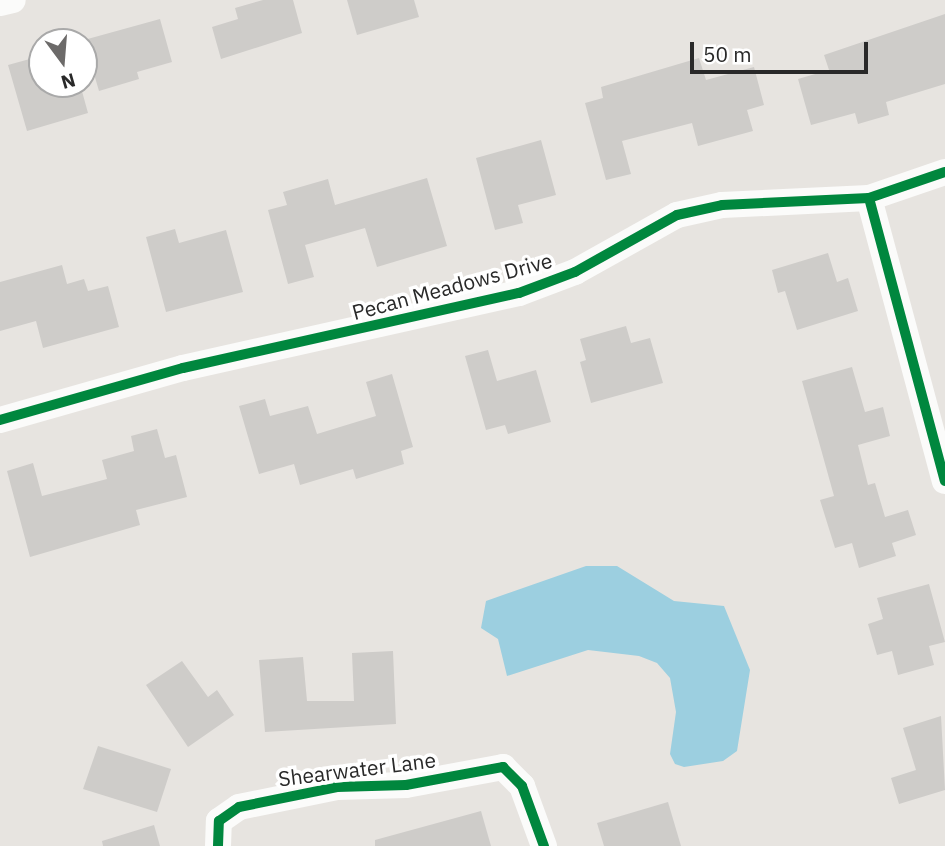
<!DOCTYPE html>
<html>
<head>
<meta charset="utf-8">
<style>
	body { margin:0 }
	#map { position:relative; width:945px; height:846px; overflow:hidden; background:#e7e4e0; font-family:"IBM Plex Sans",sans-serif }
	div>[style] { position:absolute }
	.water>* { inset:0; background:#9ccfe0 }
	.building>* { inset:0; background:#ceccc9 }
	.minor>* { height:26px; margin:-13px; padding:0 13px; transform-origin:13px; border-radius:13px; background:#fbfbfa }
	.cycleway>* { height:10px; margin:-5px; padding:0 5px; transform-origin:5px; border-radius:5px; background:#00873e }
	span { translate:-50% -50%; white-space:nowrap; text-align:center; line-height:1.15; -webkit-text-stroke:7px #fff; paint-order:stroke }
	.street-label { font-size:21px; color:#292929 }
	.north { position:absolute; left:28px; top:28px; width:70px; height:70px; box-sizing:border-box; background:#fff; border:2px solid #a9a9a9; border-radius:50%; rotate:164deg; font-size:19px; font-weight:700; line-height:28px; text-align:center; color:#292929 }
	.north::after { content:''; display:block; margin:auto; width:24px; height:32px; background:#6c6a69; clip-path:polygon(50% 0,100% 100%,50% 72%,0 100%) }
	.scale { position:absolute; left:690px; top:42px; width:178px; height:32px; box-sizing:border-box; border:4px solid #292929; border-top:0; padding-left:9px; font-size:21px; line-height:24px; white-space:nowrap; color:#292929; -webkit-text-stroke:5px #fff; paint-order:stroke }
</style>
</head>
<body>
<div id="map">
	<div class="water">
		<i style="clip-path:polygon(586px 566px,617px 566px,674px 601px,724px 606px,750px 670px,737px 751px,723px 761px,684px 767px,675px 764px,670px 754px,676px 712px,670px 678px,657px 663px,639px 656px,588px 650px,507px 676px,498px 639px,481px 628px,486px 601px)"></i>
	</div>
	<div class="building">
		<i style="clip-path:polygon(263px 0,293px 0,302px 33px,221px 59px,212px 27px,238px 19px,235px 8px)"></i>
		<i style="clip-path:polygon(347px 0,414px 0,419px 17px,357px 35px)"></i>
		<i style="clip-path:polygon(945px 14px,945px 84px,886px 102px,889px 115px,858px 124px,855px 113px,811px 125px,798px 79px,829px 70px,824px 55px)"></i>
		<i style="clip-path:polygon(160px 19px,172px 62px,137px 72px,139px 79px,99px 91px,84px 40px)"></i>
		<i style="clip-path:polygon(37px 57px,42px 84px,80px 84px,88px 113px,27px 131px,8px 65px)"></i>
		<i style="clip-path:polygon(699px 58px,706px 80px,754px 67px,764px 105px,747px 110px,753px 131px,698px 146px,692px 123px,622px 141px,631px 174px,606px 180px,585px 103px,603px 98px,601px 87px)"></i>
		<i style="clip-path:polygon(541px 140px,556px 195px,518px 205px,523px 223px,495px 230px,476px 158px)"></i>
		<i style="clip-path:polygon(427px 178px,447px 246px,377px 267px,365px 228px,305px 245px,314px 277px,288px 284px,268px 210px,287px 205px,283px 192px,328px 179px,335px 205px)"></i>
		<i style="clip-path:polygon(175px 229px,179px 243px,226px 230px,243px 292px,166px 312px,146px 237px)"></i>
		<i style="clip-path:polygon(828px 253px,837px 282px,848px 278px,858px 311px,797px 330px,785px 291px,778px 293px,772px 270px)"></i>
		<i style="clip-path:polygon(62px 265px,67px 284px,84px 279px,88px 291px,108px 286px,119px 327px,43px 348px,36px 321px,0 331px,0 282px)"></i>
		<i style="clip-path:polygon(626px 326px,631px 343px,650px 338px,663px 383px,591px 403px,580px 362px,586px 360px,580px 339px)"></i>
		<i style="clip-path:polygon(488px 350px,497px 381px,536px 370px,551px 422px,508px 434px,505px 425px,486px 430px,465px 356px)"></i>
		<i style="clip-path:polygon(852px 367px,865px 412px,883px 407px,890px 436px,858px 445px,868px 485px,875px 483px,885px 517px,908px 510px,916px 535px,892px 543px,896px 556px,859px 568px,852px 543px,835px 548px,820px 500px,834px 496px,802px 381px)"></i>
		<i style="clip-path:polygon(392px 374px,413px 447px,401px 451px,404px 464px,356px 479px,353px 469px,300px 485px,294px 464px,259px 474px,239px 406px,265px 399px,270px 416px,308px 406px,317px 434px,376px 416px,366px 382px)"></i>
		<i style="clip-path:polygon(157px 429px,165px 458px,176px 455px,187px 497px,136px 510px,140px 525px,30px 557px,7px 471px,33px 463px,42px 496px,107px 479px,102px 460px,134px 451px,131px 436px)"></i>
		<i style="clip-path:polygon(929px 584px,945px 642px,929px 646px,934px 665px,898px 675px,892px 651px,877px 655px,868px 624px,883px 619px,877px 598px)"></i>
		<i style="clip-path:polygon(393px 651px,396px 724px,265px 732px,259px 660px,303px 657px,307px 701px,354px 701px,352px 653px)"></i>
		<i style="clip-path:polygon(182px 661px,208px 697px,217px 690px,234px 715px,188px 747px,146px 685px)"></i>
		<i style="clip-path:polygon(941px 716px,945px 790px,899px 804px,891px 778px,916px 770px,903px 728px)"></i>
		<i style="clip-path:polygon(98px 746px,171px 769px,157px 812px,83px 789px)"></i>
		<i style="clip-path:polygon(668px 802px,681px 846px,604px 846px,597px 823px)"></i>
		<i style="clip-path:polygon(481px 811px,491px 846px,375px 846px,375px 840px)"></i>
		<i style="clip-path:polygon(154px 825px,160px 846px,103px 846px,102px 841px)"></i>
	</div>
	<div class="minor">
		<i style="left:0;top:3px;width:13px;rotate:-13deg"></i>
		<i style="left:869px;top:198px;width:293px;rotate:75deg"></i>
		<i style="left:0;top:420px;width:190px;rotate:-15.9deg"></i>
		<i style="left:183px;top:368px;width:344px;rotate:-12.6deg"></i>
		<i style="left:519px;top:293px;width:60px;rotate:-20.6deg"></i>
		<i style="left:575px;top:272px;width:117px;rotate:-29.2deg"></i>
		<i style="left:677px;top:215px;width:46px;rotate:-12.5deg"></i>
		<i style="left:722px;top:205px;width:147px;rotate:-2.7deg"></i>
		<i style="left:869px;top:198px;width:80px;rotate:-18.9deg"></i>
		<i style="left:218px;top:846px;width:25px;rotate:-88deg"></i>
		<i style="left:219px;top:821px;width:24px;rotate:-35deg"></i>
		<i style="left:239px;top:807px;width:100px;rotate:-11.5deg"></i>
		<i style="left:337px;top:787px;width:69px;rotate:-1.7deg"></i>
		<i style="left:406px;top:785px;width:99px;rotate:-10.5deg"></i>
		<i style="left:503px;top:767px;width:27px;rotate:45deg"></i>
		<i style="left:522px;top:786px;width:64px;rotate:69.9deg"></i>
	</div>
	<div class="cycleway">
		<i style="left:869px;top:198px;width:293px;rotate:75deg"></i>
		<i style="left:0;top:420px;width:190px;rotate:-15.9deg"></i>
		<i style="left:183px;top:368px;width:344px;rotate:-12.6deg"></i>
		<i style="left:519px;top:293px;width:60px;rotate:-20.6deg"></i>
		<i style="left:575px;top:272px;width:117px;rotate:-29.2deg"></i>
		<i style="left:677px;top:215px;width:46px;rotate:-12.5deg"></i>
		<i style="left:722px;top:205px;width:147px;rotate:-2.7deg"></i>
		<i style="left:869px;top:198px;width:80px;rotate:-18.9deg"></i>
		<i style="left:218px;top:846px;width:25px;rotate:-88deg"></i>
		<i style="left:219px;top:821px;width:24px;rotate:-35deg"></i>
		<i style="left:239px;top:807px;width:100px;rotate:-11.5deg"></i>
		<i style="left:337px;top:787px;width:69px;rotate:-1.7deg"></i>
		<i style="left:406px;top:785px;width:99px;rotate:-10.5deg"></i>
		<i style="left:503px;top:767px;width:27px;rotate:45deg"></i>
		<i style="left:522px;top:786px;width:64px;rotate:69.9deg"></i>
	</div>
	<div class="street-label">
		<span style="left:452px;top:286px;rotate:-15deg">Pecan Meadows Drive</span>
		<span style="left:357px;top:769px;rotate:-7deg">Shearwater Lane</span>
	</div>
	<div class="north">N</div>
	<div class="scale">50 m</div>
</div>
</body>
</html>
